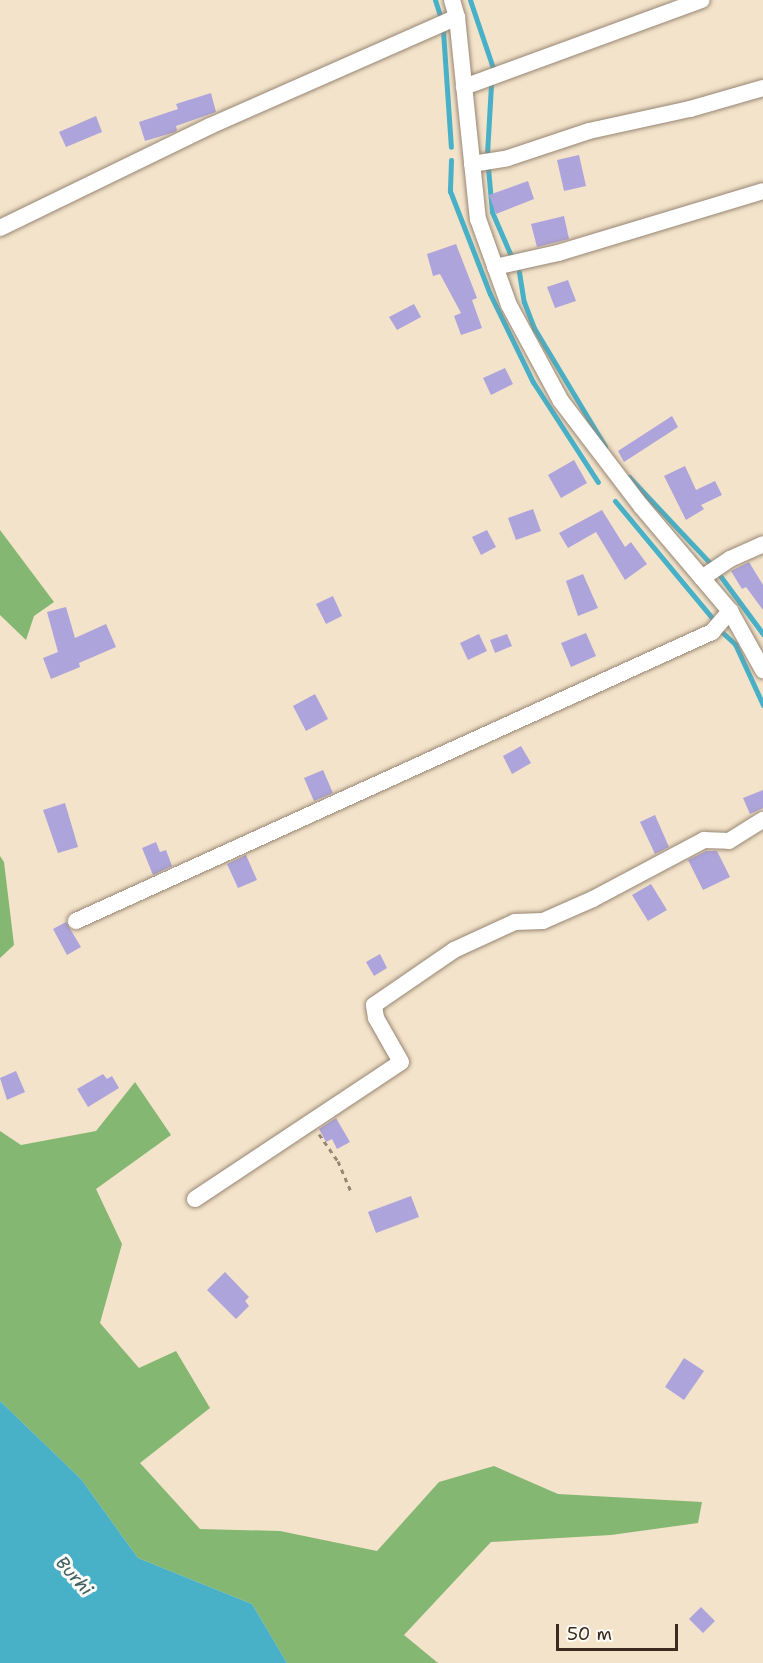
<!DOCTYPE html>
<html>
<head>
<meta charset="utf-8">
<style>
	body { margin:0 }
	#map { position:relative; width:763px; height:1663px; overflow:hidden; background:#f3e3ca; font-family:"Shantell Sans",sans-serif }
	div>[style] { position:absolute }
	.forest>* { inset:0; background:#84b772 }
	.water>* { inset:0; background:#48b0c7 }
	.stream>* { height:5px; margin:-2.5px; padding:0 2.5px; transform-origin:2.5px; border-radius:2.5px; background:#48b0c7 }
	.building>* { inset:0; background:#ada4db }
	.path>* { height:3px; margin-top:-1.5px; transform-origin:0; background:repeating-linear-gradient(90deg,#978674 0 4.5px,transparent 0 9px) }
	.roads { filter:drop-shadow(0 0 2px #978674) drop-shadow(0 0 2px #978674) }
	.minor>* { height:16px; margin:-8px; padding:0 8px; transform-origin:8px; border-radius:8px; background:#fff }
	span { translate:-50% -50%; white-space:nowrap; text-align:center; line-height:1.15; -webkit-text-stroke:6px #fdfcf7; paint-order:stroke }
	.water-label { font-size:18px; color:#406062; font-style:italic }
	.scale { position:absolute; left:556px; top:1624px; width:122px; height:27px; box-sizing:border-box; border:3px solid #3b2a1e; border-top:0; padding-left:8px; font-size:18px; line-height:21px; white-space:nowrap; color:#3b2a1e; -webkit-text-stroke:4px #fdfcf7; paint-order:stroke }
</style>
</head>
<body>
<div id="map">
	<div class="forest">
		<i style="clip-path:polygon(0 530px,54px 602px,34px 616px,26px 640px,0 615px)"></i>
		<i style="clip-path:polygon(0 856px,4px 862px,14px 945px,0 958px)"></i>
		<i style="clip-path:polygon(135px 1082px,171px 1135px,96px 1189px,122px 1244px,100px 1323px,139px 1368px,176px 1351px,210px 1408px,140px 1463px,200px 1529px,280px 1531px,377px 1551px,439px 1482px,494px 1466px,558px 1494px,702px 1502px,698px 1523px,611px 1535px,491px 1542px,404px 1635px,438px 1663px,287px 1663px,252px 1604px,138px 1558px,81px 1479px,0 1401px,0 1131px,21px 1145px,96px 1131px)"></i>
	</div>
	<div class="water">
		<i style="clip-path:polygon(0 1401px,81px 1479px,138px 1558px,252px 1604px,287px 1663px,0 1663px)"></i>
	</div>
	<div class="stream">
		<i style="left:435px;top:0;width:16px;rotate:72deg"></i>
		<i style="left:470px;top:0;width:72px;rotate:71.3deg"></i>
		<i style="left:443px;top:31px;width:116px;rotate:86.1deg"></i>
		<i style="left:487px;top:154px;width:69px;rotate:-86.7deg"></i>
		<i style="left:451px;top:160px;width:31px;rotate:92deg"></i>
		<i style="left:450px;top:191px;width:110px;rotate:68.8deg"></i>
		<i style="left:490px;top:294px;width:98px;rotate:64deg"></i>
		<i style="left:533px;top:382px;width:119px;rotate:57deg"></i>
		<i style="left:488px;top:168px;width:44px;rotate:84.8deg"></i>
		<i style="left:492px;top:212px;width:50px;rotate:66.5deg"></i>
		<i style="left:519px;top:272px;width:30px;rotate:81deg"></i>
		<i style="left:524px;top:302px;width:28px;rotate:69deg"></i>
		<i style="left:534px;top:328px;width:138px;rotate:59deg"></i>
		<i style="left:629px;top:477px;width:118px;rotate:46.7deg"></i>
		<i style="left:615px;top:501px;width:153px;rotate:50.3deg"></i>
		<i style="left:721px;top:577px;width:71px;rotate:53.6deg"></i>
		<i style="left:722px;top:632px;width:18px;rotate:43deg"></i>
		<i style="left:735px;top:644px;width:67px;rotate:65.3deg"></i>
	</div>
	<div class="building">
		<i style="clip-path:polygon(211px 93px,216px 112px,176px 126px,177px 130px,175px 132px,145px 141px,139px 122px,178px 109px,176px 104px)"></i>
		<i style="clip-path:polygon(96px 116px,102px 132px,66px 147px,59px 132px)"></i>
		<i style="clip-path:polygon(579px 155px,586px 186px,564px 191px,557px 160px)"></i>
		<i style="clip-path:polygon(528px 181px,534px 199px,496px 214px,489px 195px)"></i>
		<i style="clip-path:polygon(564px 216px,569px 239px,537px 247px,531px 224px)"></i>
		<i style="clip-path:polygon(456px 244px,477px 298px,472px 300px,482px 328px,461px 335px,454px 316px,461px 313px,440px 274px,433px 276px,427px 254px)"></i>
		<i style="clip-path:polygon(568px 280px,576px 301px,555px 308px,547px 287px)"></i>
		<i style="clip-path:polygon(414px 304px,421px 317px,397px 330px,389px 317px)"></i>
		<i style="clip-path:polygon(505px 368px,513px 384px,491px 395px,483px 378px)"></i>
		<i style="clip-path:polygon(672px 416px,678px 427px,624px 462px,618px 451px)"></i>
		<i style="clip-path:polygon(574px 460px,587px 483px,561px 498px,548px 475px)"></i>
		<i style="clip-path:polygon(685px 466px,696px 490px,715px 481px,722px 495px,701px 505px,704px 509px,686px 520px,664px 476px)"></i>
		<i style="clip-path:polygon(533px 509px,541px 531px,516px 540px,508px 518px)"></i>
		<i style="clip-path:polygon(602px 510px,625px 547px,631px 542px,647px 564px,625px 580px,596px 532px,568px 548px,559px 533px)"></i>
		<i style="clip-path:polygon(487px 530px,496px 547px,481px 555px,472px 537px)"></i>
		<i style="clip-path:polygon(749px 562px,763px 585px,763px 610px,746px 587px,742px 589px,731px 571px)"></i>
		<i style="clip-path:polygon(583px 574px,598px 608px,578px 616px,566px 581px)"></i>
		<i style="clip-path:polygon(333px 596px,342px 616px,326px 624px,316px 604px)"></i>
		<i style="clip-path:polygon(66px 607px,75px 638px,106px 624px,116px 647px,79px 663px,80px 667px,51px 679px,43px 658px,58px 652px,47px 612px)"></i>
		<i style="clip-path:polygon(586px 633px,596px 656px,571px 667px,561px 643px)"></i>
		<i style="clip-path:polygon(479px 634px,487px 651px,468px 660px,460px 643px)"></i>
		<i style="clip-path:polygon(507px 634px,512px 646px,495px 653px,490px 640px)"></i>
		<i style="clip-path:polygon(315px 694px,328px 719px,306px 731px,293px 706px)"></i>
		<i style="clip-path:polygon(521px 746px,531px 763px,512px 774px,503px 756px)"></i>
		<i style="clip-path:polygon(323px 770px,333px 793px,314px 801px,304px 778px)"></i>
		<i style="clip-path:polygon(763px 790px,763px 808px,750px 814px,743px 798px)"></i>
		<i style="clip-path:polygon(65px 803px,78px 847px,58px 853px,43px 810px)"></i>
		<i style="clip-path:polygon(655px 815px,669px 847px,655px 854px,640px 822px)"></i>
		<i style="clip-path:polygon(156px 842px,160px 852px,166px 850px,172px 866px,153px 875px,142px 848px)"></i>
		<i style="clip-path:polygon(706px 851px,717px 851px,730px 877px,703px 890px,688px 860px)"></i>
		<i style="clip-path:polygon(246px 855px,257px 880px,238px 888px,227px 864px)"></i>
		<i style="clip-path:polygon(651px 884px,667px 910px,648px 921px,632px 895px)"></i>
		<i style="clip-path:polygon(66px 922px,81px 947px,67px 955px,53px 929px)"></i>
		<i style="clip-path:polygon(380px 954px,387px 968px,374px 976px,366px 962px)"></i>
		<i style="clip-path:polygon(16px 1071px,25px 1092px,7px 1100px,0 1078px)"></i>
		<i style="clip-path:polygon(103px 1074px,107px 1079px,112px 1076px,119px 1088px,88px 1107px,77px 1089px)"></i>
		<i style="clip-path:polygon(336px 1118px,350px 1142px,337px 1149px,332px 1139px,326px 1142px,319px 1129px)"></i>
		<i style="clip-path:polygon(411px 1196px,419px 1217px,376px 1233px,368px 1212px)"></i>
		<i style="clip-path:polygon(225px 1272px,249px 1297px,245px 1301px,249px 1306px,236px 1319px,207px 1290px)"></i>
		<i style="clip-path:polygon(684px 1358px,704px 1371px,684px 1400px,665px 1387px)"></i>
		<i style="clip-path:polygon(701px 1607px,715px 1621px,703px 1633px,689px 1619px)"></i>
	</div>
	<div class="path">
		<i style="left:319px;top:1134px;width:33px;rotate:55deg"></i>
		<i style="left:338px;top:1161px;width:34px;rotate:67deg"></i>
	</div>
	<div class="roads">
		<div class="minor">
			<i style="left:452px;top:0;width:18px;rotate:74deg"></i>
			<i style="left:457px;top:17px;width:203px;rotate:84.1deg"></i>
			<i style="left:478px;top:219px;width:91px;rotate:70.2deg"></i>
			<i style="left:509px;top:305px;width:109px;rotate:61.6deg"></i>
			<i style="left:561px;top:401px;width:132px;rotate:52.7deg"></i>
			<i style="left:641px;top:506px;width:138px;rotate:49.7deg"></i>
			<i style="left:730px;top:611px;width:68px;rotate:60.8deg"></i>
			<i style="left:464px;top:87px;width:253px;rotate:-20.1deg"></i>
			<i style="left:472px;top:164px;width:36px;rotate:-9deg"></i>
			<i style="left:508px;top:158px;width:85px;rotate:-18.4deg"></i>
			<i style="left:589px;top:131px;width:103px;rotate:-12.3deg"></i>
			<i style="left:690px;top:109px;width:76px;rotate:-16deg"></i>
			<i style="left:0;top:228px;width:233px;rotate:-25.9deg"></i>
			<i style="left:210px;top:126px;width:270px;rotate:-23.8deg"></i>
			<i style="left:495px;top:267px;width:65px;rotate:-12.5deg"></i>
			<i style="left:558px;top:253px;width:214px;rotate:-16.8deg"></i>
			<i style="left:702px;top:578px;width:34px;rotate:-34deg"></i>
			<i style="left:730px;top:559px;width:36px;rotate:-24deg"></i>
			<i style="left:76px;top:921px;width:699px;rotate:-24.44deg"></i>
			<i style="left:712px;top:632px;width:28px;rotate:-49deg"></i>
			<i style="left:195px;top:1199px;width:247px;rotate:-33.6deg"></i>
			<i style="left:401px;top:1062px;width:51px;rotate:-119.6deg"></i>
			<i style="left:376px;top:1018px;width:13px;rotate:-99deg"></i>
			<i style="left:374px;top:1005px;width:97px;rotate:-34.5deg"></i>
			<i style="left:454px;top:950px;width:67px;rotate:-24.7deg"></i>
			<i style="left:515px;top:922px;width:28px;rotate:-2deg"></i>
			<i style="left:543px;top:921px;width:55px;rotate:-23.7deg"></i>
			<i style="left:593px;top:899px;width:126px;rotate:-28deg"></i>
			<i style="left:704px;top:840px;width:25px;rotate:2deg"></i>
			<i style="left:729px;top:841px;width:40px;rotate:-32deg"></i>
		</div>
	</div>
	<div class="water-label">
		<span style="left:74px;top:1576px;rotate:48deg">Burhi</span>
	</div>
	<div class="scale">50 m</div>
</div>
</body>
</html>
